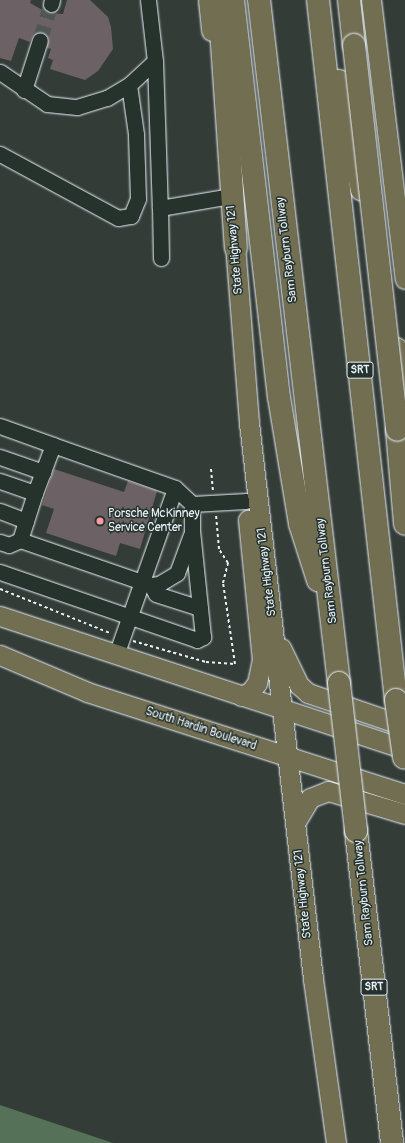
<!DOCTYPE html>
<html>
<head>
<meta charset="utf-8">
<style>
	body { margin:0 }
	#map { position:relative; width:405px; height:1143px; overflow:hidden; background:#343c38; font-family:Pangolin,sans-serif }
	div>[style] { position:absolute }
	.green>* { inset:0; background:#557259 }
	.building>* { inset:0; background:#6c6165 }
	.minor-tunnel>* { height:15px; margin-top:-7.5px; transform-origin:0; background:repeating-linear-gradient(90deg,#4f5755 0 15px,transparent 0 23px) }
	.path>* { height:2px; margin-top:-1px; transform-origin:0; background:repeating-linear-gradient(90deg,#e8f1f8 0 3px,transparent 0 6px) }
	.roads { filter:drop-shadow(0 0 1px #e8f1f8) drop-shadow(0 0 1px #e8f1f8) }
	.minor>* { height:15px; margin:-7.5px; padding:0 7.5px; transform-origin:7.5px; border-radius:7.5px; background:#26332d }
	.major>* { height:19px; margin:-9.5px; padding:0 9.5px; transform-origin:9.5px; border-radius:9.5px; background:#726e52 }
	.highway>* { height:22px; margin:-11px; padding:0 11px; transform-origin:11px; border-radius:11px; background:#726e52 }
	.bridges { filter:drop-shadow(0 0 1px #e8f1f8) drop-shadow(0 0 1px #e8f1f8) }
	.highway-bridge>* { height:22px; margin:-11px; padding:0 11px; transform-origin:11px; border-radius:11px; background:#726e52 }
	.dots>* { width:11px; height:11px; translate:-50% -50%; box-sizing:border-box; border:2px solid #26332d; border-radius:50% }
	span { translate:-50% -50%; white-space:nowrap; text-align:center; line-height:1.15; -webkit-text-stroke:3px #26332d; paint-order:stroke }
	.shield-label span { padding:1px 3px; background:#26332d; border:1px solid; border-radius:3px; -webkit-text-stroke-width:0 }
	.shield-label { font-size:11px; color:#e8f1f8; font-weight:700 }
	.street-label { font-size:12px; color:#e8f1f8 }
	.poi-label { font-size:12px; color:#e8f1f8 }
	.left { translate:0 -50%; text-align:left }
</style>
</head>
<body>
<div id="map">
	<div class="green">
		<i style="clip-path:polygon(0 1105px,113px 1143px,0 1143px)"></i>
	</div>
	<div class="building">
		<i style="clip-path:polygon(0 0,31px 0,30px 3px,48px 13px,63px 14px,67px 0,90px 0,108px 17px,111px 27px,113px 49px,98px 71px,85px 80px,50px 69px,53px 60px,48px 58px,51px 49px,47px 48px,49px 38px,42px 31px,34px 33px,30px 42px,19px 38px,11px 61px,0 58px)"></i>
		<i style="clip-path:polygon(54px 469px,124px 492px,128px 481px,157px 491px,140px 549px,120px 543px,116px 556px,46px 533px,54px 509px,42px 505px)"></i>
	</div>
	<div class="minor-tunnel">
		<i style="left:40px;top:40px;width:38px;rotate:-73deg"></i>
	</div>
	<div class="path">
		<i style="left:211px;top:469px;width:22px;rotate:85deg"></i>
		<i style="left:0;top:589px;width:118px;rotate:21.8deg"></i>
		<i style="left:133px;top:641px;width:76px;rotate:16deg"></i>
		<i style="left:206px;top:662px;width:29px;rotate:4deg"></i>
		<i style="left:235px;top:664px;width:82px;rotate:-98.4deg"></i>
		<i style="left:223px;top:583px;width:21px;rotate:-76deg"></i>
		<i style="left:228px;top:563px;width:17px;rotate:-123deg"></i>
		<i style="left:219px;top:549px;width:34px;rotate:-95deg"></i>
	</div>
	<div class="roads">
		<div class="minor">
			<i style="left:148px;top:0;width:61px;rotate:83.5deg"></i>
			<i style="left:155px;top:61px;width:147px;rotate:88.1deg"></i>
			<i style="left:51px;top:4px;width:4px;rotate:-76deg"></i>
			<i style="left:0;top:72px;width:57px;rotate:34.2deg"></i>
			<i style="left:47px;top:104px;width:30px;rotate:6deg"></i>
			<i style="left:77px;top:107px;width:31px;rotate:-17deg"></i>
			<i style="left:107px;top:98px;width:26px;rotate:-31deg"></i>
			<i style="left:129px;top:85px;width:35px;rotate:-43deg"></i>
			<i style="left:24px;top:90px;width:52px;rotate:-72.3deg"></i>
			<i style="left:0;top:154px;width:134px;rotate:28.5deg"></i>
			<i style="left:118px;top:218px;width:13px;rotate:-9deg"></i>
			<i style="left:131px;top:216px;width:18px;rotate:-68deg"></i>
			<i style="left:138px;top:199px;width:65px;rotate:-91.8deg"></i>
			<i style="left:136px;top:134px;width:49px;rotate:-98.1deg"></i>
			<i style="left:161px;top:258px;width:50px;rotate:-91.1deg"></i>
			<i style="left:160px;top:208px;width:71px;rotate:-9.7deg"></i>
			<i style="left:0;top:426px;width:56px;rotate:19.7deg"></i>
			<i style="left:53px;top:445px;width:51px;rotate:110.6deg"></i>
			<i style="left:53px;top:445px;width:129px;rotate:19.4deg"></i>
			<i style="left:0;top:457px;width:46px;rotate:19.2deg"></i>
			<i style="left:0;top:481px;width:37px;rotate:19deg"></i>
			<i style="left:35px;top:493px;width:49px;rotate:107.7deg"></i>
			<i style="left:20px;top:540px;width:139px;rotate:19deg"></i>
			<i style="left:151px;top:585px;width:10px;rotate:61deg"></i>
			<i style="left:156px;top:594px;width:46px;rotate:17.7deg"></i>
			<i style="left:0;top:511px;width:28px;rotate:21deg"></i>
			<i style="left:0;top:542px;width:9px;rotate:18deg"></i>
			<i style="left:9px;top:545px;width:12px;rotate:-24deg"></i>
			<i style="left:0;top:572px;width:208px;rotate:19deg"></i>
			<i style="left:197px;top:640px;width:7px;rotate:-27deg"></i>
			<i style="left:203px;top:637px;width:108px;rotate:-95.9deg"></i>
			<i style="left:192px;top:530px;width:26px;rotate:-90deg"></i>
			<i style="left:151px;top:585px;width:8px;rotate:-7deg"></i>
			<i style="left:159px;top:584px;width:21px;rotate:-31deg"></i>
			<i style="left:177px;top:573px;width:40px;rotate:-69.8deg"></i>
			<i style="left:116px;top:655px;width:177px;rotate:-70.5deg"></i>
			<i style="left:175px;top:488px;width:23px;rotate:43deg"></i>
			<i style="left:192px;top:504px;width:54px;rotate:-3.2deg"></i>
		</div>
		<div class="major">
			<i style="left:208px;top:0;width:31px;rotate:84deg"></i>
			<i style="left:371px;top:0;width:281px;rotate:83.1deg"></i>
			<i style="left:234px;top:232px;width:192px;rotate:85.5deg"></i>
			<i style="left:249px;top:423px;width:560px;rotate:83.43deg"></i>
			<i style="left:313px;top:979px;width:166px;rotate:82deg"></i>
			<i style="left:0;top:616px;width:426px;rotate:18.2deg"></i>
			<i style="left:281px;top:648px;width:41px;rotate:64.1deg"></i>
			<i style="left:299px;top:685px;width:12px;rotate:42deg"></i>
			<i style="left:308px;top:693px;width:102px;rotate:18.8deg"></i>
			<i style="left:0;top:655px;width:95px;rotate:23deg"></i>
			<i style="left:87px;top:692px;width:334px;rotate:17.8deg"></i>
			<i style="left:241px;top:696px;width:10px;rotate:-24deg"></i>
			<i style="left:250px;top:692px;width:11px;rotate:-52deg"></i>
			<i style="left:257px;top:683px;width:24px;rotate:-78deg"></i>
			<i style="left:262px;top:660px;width:141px;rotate:-95.7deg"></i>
			<i style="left:295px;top:823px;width:29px;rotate:-59deg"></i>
			<i style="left:310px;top:798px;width:19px;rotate:-21deg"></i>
			<i style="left:328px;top:791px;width:80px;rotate:16.6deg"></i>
		</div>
		<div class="highway">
			<i style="left:219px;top:0;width:248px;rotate:86.1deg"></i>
			<i style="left:233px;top:0;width:400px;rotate:83.4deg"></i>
			<i style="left:279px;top:397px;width:129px;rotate:80.6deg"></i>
			<i style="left:300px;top:524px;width:59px;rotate:72.2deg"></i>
			<i style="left:259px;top:0;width:688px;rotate:83.32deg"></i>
			<i style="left:318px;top:0;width:704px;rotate:83.64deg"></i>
			<i style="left:349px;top:0;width:45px;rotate:83.7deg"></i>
			<i style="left:339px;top:81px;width:111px;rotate:78.1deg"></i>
			<i style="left:396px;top:349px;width:43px;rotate:77.9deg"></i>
			<i style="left:397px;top:430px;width:94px;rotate:85.1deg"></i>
			<i style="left:356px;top:831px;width:314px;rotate:83.4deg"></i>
		</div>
	</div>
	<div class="bridges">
		<div class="highway-bridge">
			<i style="left:354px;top:45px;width:387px;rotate:83.6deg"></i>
			<i style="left:339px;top:683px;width:149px;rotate:83.4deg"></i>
			<i style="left:396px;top:700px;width:58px;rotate:82deg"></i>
		</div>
	</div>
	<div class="dots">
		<i style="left:100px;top:521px;background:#ff9aa2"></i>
	</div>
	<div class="shield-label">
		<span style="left:360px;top:370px">SRT</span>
		<span style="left:374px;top:987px">SRT</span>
	</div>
	<div class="street-label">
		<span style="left:235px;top:250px;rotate:-95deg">State Highway 121</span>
		<span style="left:287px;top:250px;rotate:-97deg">Sam Rayburn Tollway</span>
		<span style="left:327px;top:571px;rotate:-97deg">Sam Rayburn Tollway</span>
		<span style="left:267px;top:572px;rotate:-97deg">State Highway 121</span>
		<span style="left:201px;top:729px;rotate:18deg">South Hardin Boulevard</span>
		<span style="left:364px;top:893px;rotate:-96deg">Sam Rayburn Tollway</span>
		<span style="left:303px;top:894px;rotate:-96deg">State Highway 121</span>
	</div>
	<div class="poi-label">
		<span class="left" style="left:108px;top:521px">Porsche McKinney<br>Service Center</span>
	</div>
</div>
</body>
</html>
